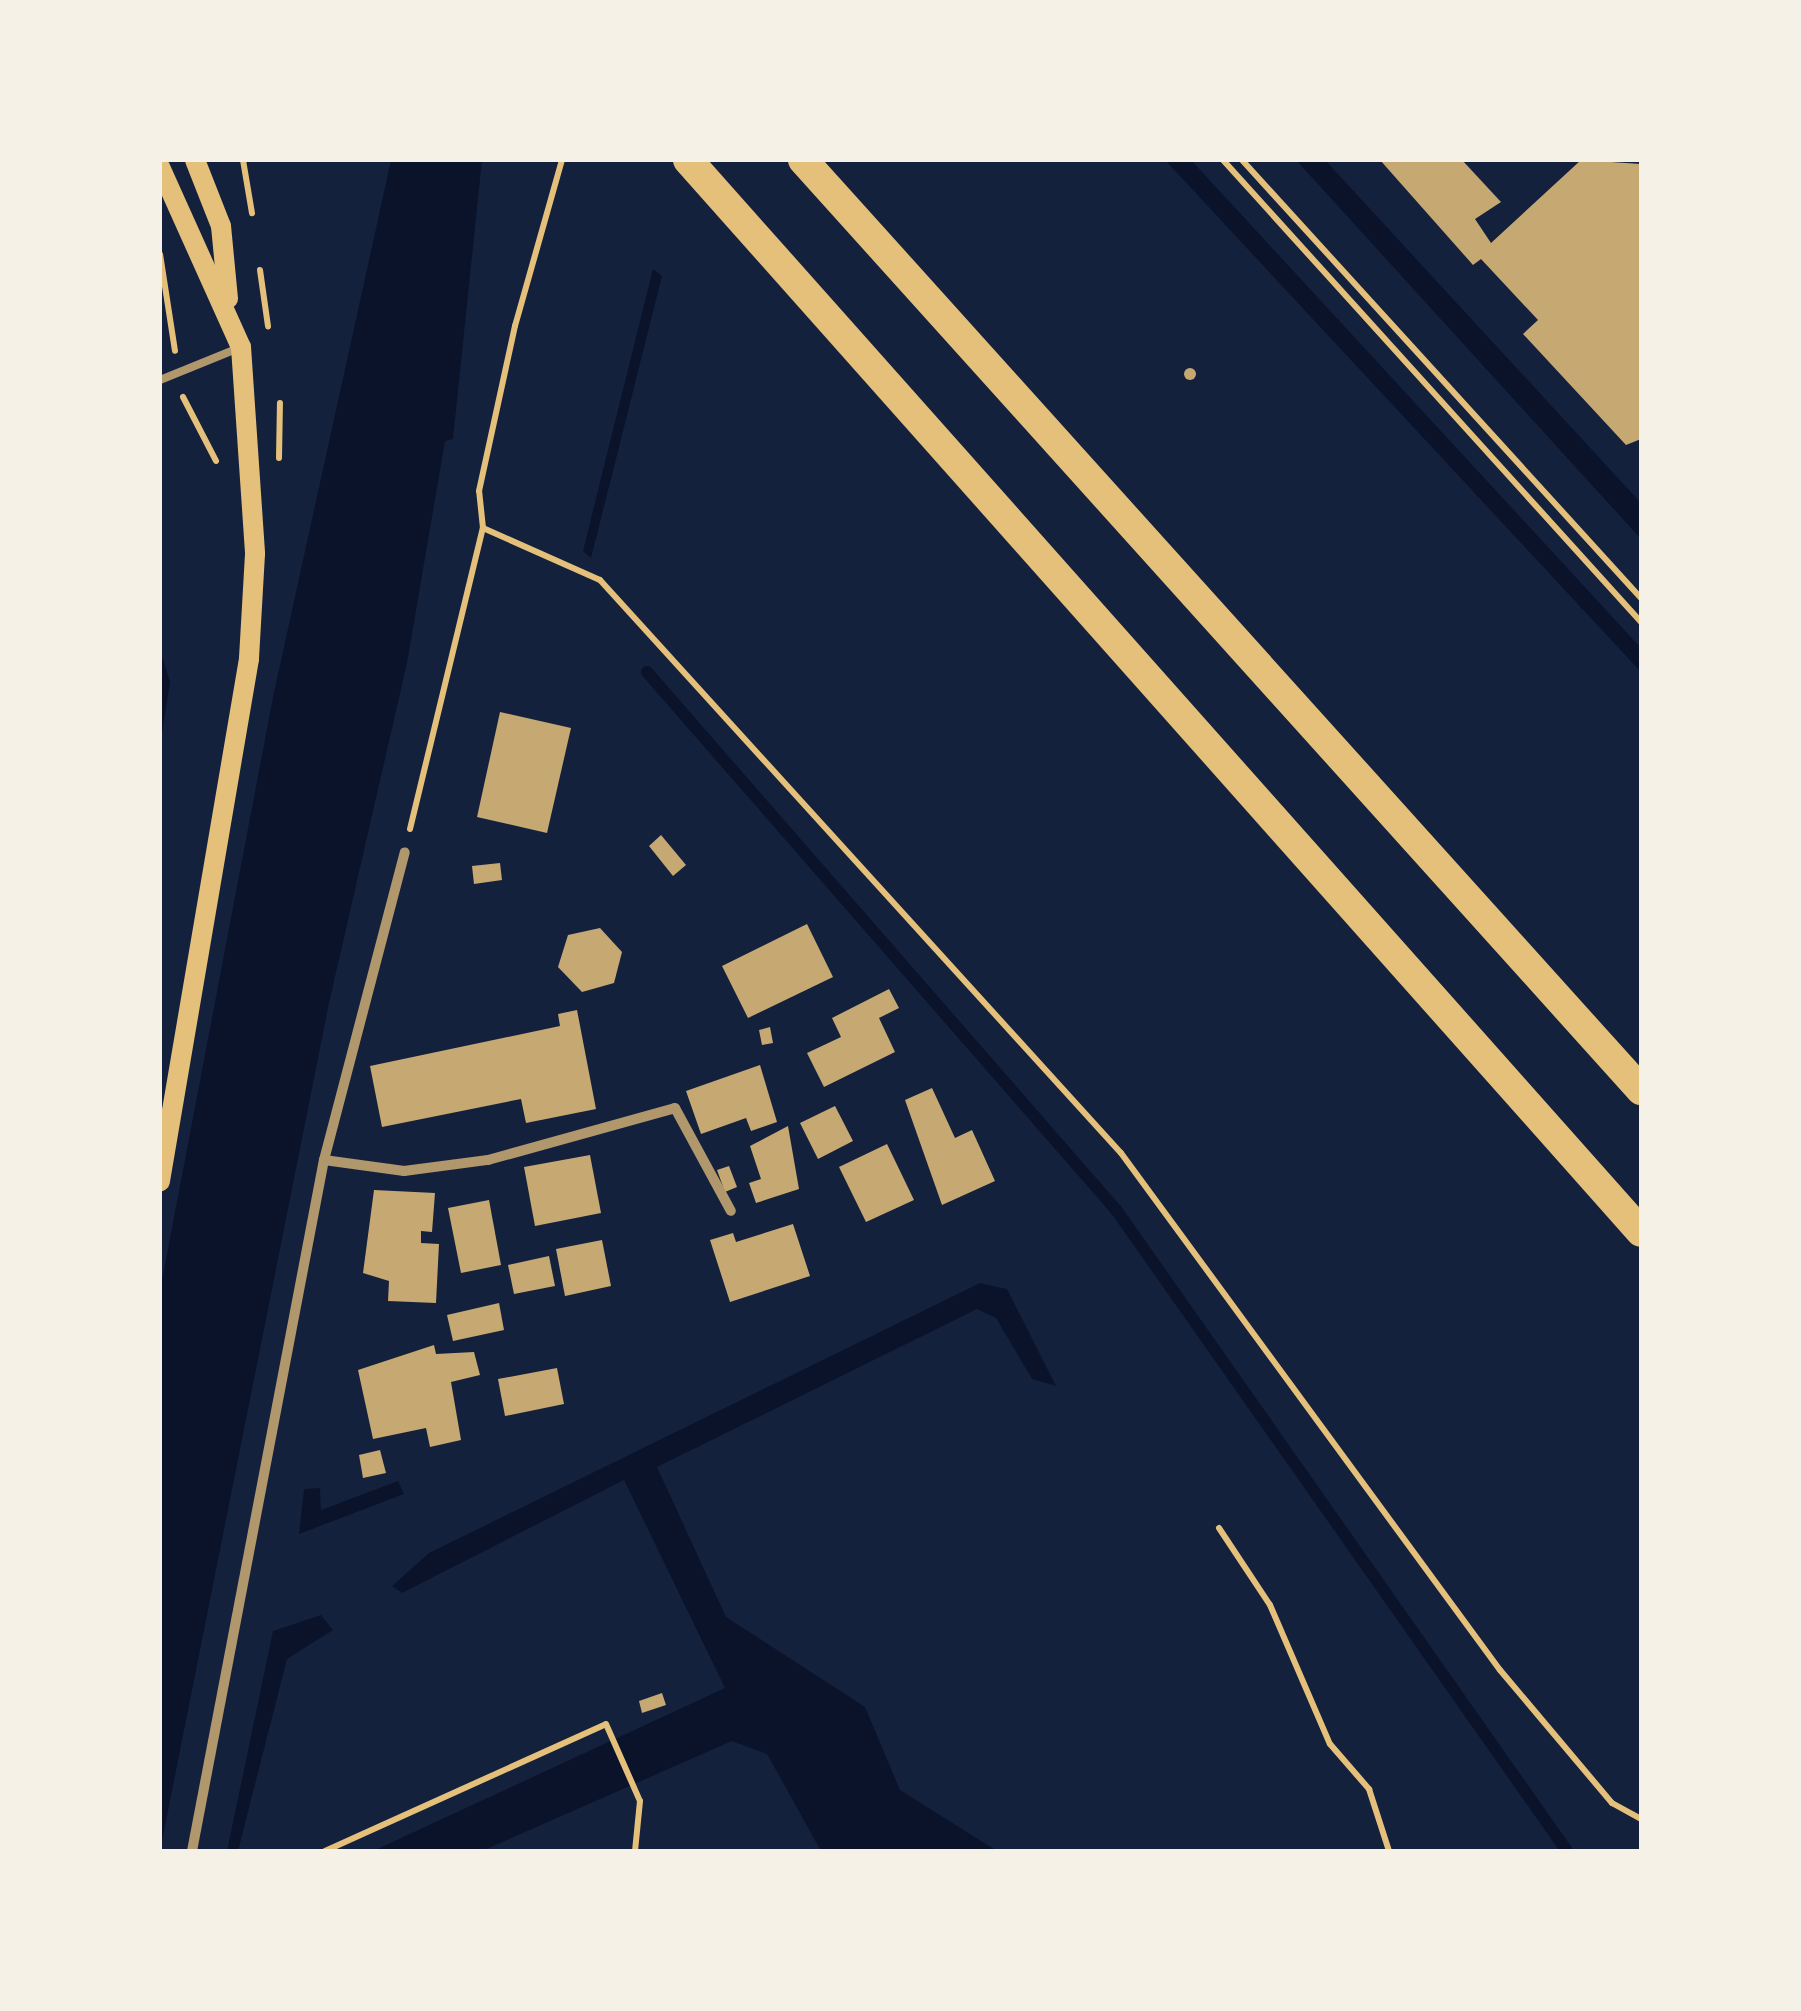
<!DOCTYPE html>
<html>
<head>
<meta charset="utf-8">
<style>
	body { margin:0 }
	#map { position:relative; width:1801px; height:2011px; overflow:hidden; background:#14213d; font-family:Lato,sans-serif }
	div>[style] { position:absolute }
	.water>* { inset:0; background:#0b132b }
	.stream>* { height:12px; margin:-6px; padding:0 6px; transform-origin:6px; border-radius:6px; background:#0b132b }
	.building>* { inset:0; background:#c6a872 }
	.round { border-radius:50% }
	.path>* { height:6px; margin:-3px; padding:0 3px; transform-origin:3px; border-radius:3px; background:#e5c07b }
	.service>* { height:8px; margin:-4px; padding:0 4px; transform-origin:4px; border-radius:4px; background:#b1986c }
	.minor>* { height:10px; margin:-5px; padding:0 5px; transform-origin:5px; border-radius:5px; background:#b1986c }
	.secondary>* { height:20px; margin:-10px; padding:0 10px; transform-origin:10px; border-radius:10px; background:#e5c07b }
	.motorway>* { height:30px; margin:-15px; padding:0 15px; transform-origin:15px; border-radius:15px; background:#e5c07b }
	span { translate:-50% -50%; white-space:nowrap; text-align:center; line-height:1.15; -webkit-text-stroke:8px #f6f1e7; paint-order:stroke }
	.frame { position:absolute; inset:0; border:162px solid #f6f1e7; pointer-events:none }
</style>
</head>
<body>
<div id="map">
	<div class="water">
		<i style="clip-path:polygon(391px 160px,482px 160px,453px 439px,445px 441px,407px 663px,329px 1003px,160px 1851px,160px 1291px,274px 692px)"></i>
		<i style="clip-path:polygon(1165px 160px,1191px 160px,1641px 648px,1641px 672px)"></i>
		<i style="clip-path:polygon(1296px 160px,1325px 160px,1641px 503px,1641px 539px)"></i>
		<i style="clip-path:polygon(653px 269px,662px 276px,591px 558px,583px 551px)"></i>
		<i style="clip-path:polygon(160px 650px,170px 682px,160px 746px)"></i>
		<i style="clip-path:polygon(980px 1283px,1007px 1289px,1056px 1386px,1032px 1379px,996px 1318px,977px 1309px,657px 1467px,726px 1617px,865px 1707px,900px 1790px,997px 1851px,821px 1851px,767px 1754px,732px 1741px,482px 1851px,373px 1851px,725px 1688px,624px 1480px,402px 1593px,392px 1586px,429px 1553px)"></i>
		<i style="clip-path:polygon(398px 1481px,404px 1494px,299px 1534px,304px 1489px,320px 1488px,321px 1510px)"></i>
		<i style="clip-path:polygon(321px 1615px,333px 1630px,287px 1659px,238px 1851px,227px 1851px,273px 1631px)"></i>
	</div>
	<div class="stream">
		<i style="left:647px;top:672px;width:715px;rotate:48.91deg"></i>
		<i style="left:1117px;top:1211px;width:782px;rotate:54.89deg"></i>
	</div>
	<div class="building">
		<i style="clip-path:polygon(1380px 160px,1462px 160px,1501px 202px,1475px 219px,1491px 243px,1581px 160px,1641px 164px,1641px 439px,1626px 445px,1523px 334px,1538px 320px,1481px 259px,1473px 265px)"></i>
		<i class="round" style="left:1184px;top:368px;width:12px;height:12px"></i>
		<i style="clip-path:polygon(500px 712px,571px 728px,547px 833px,477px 817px)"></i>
		<i style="clip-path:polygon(661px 835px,686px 865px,673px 876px,649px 846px)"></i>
		<i style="clip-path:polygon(500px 863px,502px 880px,474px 884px,472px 866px)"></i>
		<i style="clip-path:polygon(807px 924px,833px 977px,748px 1018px,722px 966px)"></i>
		<i style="clip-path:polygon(600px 928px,622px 952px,614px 983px,582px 992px,558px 967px,568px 935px)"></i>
		<i style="clip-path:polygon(889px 989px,899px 1008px,879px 1018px,895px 1052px,824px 1087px,807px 1053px,841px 1037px,832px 1018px)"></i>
		<i style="clip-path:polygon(577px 1010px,596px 1109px,526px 1123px,521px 1099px,382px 1127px,370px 1066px,560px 1026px,558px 1014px)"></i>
		<i style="clip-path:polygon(770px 1027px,773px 1043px,762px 1045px,759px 1030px)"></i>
		<i style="clip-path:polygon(760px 1065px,777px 1122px,751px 1131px,746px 1118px,701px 1134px,686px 1091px)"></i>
		<i style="clip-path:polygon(932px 1088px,955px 1138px,972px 1130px,995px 1181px,942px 1205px,905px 1100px)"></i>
		<i style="clip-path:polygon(835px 1106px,853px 1141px,818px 1159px,800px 1123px)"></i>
		<i style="clip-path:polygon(788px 1126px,799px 1189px,756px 1203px,749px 1183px,761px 1179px,750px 1146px)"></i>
		<i style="clip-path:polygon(887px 1144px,914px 1200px,866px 1222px,839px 1167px)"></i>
		<i style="clip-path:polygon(590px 1155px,601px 1213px,535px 1226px,524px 1167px)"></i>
		<i style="clip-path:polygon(729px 1166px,737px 1187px,725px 1192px,717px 1170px)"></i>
		<i style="clip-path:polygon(374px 1190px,435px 1193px,432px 1232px,421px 1231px,421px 1243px,439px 1244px,436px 1303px,388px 1301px,389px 1281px,363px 1273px)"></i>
		<i style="clip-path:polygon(489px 1200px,501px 1265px,461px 1273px,448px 1208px)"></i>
		<i style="clip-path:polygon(793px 1224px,810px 1276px,730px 1302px,710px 1240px,733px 1233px,736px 1242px)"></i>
		<i style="clip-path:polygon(602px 1240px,611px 1286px,565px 1296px,556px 1249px)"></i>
		<i style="clip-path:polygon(549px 1256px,555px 1286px,514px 1294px,508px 1265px)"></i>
		<i style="clip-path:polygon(499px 1303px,504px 1330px,453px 1341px,447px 1315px)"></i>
		<i style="clip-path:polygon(434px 1345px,436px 1354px,474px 1352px,480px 1375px,451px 1382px,461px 1440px,430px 1447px,426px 1428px,373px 1439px,358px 1370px)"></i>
		<i style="clip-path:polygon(557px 1368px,564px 1404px,505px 1416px,498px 1379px)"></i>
		<i style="clip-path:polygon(380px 1450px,386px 1473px,363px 1478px,359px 1455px)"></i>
		<i style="clip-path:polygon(662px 1693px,666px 1705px,642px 1713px,639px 1701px)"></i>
	</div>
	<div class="path">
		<i style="left:243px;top:160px;width:54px;rotate:80.4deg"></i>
		<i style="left:1223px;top:160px;width:623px;rotate:47.86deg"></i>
		<i style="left:1242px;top:160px;width:592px;rotate:47.67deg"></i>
		<i style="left:160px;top:254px;width:98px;rotate:81.2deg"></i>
		<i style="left:260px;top:270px;width:57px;rotate:81.9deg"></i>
		<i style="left:183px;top:397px;width:72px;rotate:62.7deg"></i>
		<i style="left:279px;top:458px;width:55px;rotate:-89deg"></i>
		<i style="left:483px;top:528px;width:128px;rotate:24deg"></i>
		<i style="left:600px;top:580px;width:774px;rotate:47.72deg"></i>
		<i style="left:1121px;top:1153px;width:641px;rotate:53.76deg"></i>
		<i style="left:1500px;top:1670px;width:174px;rotate:49.9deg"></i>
		<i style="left:1612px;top:1803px;width:33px;rotate:29deg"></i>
		<i style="left:410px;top:829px;width:310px;rotate:-76.4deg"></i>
		<i style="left:483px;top:528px;width:37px;rotate:-96deg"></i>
		<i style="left:479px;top:491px;width:169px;rotate:-77.7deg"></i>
		<i style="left:515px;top:326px;width:173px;rotate:-74.2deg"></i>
		<i style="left:1219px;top:1528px;width:92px;rotate:56.5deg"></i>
		<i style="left:1270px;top:1605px;width:151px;rotate:66.7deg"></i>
		<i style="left:1330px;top:1744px;width:60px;rotate:49.1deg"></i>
		<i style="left:1369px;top:1789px;width:65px;rotate:72.1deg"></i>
		<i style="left:325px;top:1851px;width:308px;rotate:-24.3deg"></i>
		<i style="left:606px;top:1724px;width:84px;rotate:66.2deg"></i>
		<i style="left:640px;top:1801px;width:50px;rotate:95.7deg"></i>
	</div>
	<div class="service">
		<i style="left:160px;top:380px;width:85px;rotate:-22.1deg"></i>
	</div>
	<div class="minor">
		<i style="left:324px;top:1160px;width:81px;rotate:7.8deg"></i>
		<i style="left:404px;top:1171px;width:85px;rotate:-7.5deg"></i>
		<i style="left:488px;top:1160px;width:194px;rotate:-15.5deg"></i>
		<i style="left:675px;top:1108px;width:117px;rotate:61.5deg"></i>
		<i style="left:192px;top:1851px;width:703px;rotate:-79.19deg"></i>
		<i style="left:324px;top:1160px;width:318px;rotate:-75.3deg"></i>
	</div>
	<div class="secondary">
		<i style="left:195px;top:160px;width:71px;rotate:68.5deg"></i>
		<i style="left:221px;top:226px;width:73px;rotate:84.5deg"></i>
		<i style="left:160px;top:167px;width:197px;rotate:65.8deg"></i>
		<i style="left:241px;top:347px;width:207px;rotate:86.1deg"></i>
		<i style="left:255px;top:554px;width:105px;rotate:93.3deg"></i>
		<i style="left:249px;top:659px;width:530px;rotate:99.68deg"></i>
	</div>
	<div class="motorway">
		<i style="left:688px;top:160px;width:1434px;rotate:48.36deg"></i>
		<i style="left:803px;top:160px;width:1252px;rotate:47.98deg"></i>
	</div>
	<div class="frame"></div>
</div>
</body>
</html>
